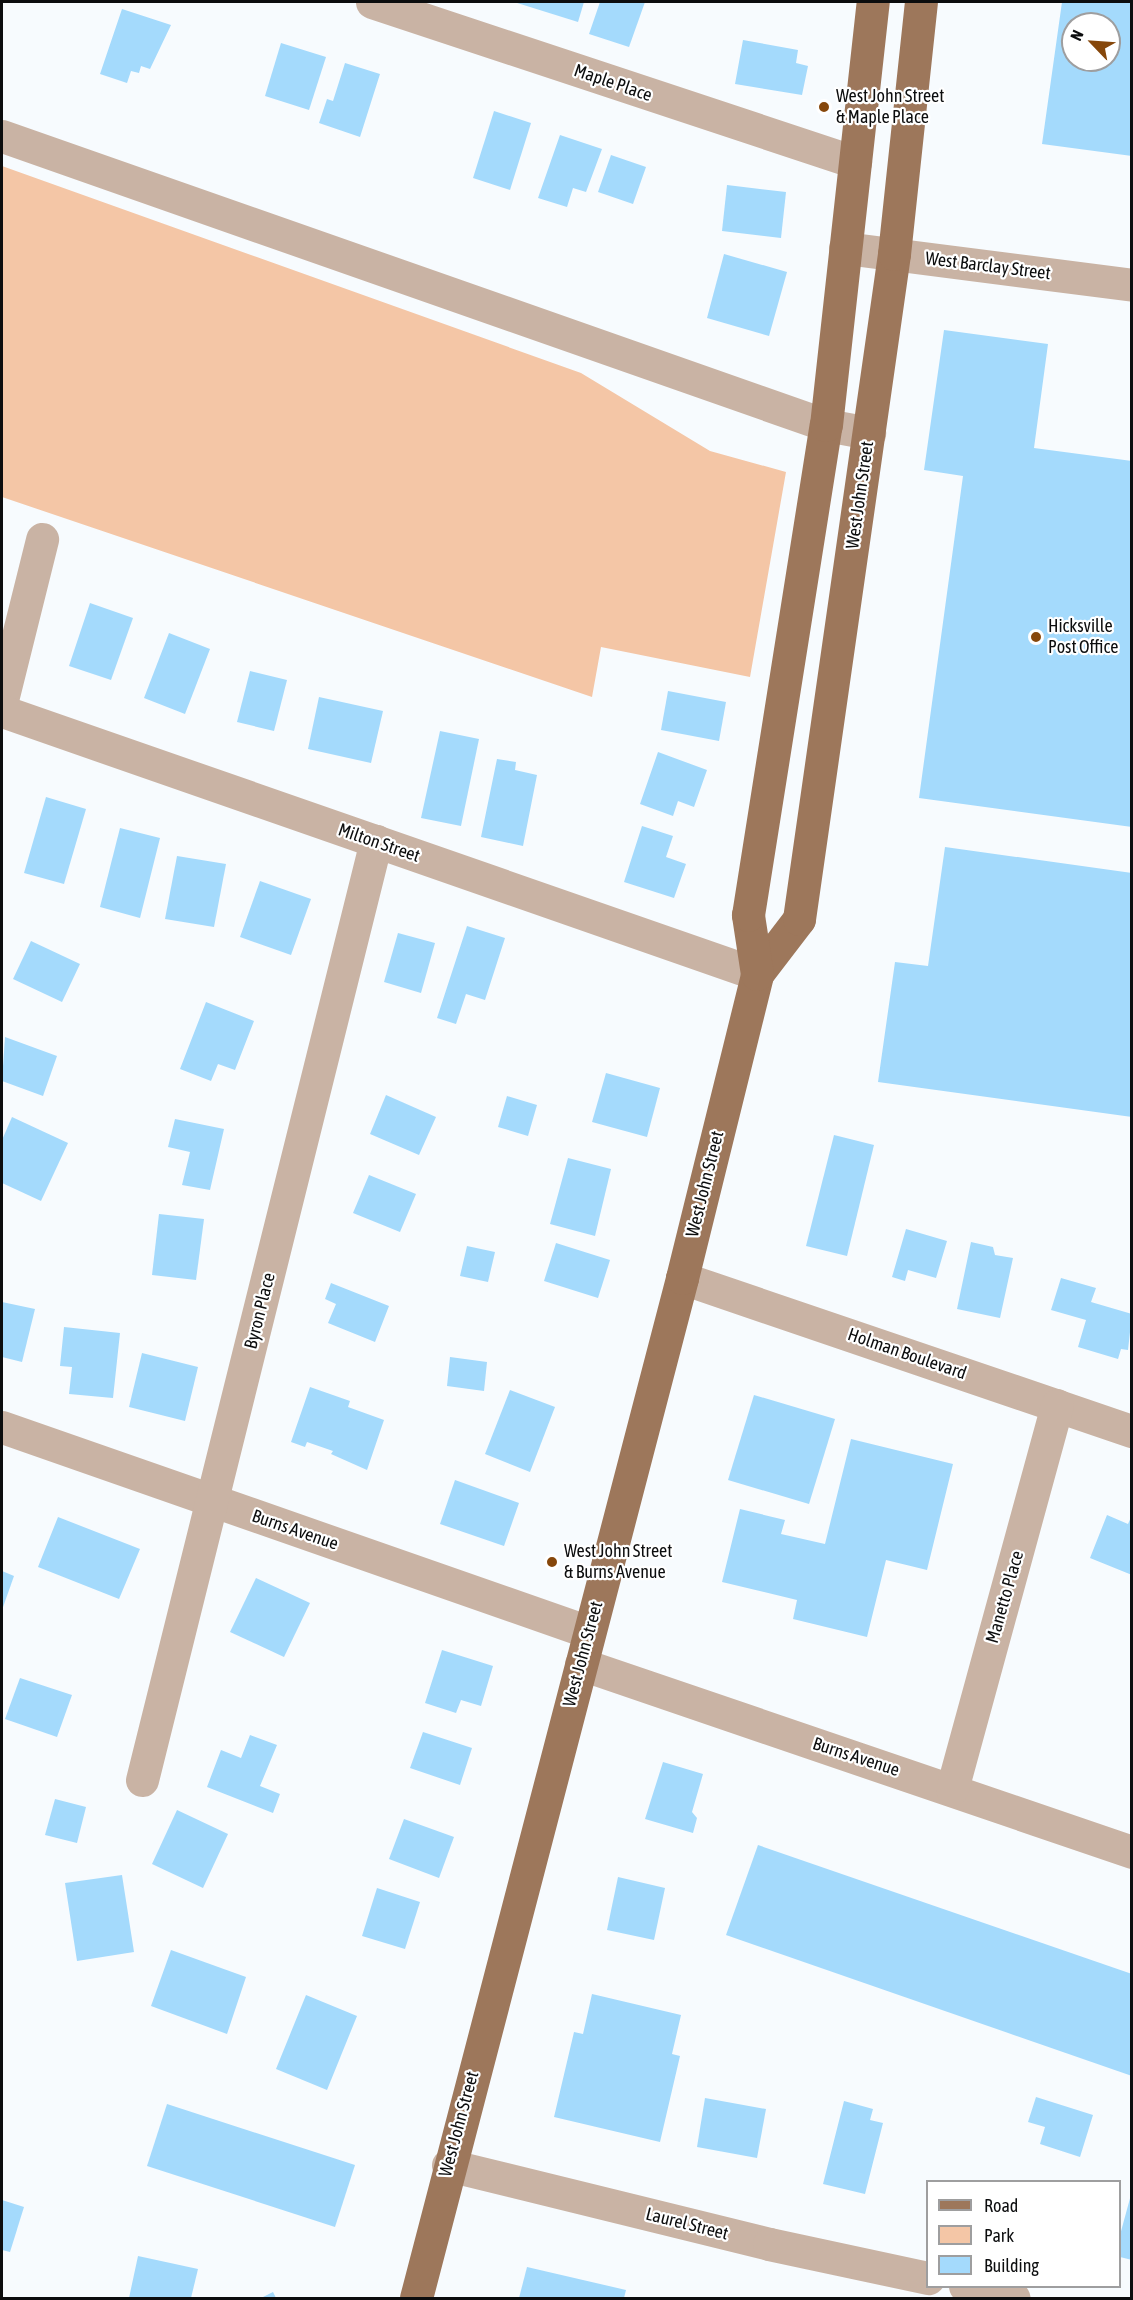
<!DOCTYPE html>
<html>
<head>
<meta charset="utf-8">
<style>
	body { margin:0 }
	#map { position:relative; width:1133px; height:2300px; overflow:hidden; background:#f7fbfe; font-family:"Asap Condensed",sans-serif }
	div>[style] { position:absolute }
	.green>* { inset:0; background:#f4c6a6 }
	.building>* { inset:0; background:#a4dafc }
	.minor>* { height:33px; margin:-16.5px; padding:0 16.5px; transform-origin:16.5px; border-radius:16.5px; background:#c9b3a4 }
	.major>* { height:33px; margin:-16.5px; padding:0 16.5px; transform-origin:16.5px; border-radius:16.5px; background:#9d775b }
	.dots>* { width:16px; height:16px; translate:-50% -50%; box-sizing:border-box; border:3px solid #fff; border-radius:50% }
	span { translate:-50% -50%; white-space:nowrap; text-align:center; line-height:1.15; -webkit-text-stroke:4.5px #fff; paint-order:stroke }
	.street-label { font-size:18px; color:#0c0d0e }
	.poi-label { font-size:18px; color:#0c0d0e }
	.left { translate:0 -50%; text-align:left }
	.frame { position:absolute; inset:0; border:3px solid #0c0d0e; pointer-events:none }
	.legend { position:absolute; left:926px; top:2180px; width:195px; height:108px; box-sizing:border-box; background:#fff; border:2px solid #9e9e9f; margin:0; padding:8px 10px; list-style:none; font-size:18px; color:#0c0d0e }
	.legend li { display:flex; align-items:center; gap:12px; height:30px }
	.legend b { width:30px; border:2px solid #9e9e9f }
	.north { position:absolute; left:1061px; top:12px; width:60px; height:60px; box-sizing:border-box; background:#fff; border:2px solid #9e9e9f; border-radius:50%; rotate:295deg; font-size:16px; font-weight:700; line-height:24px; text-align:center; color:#0c0d0e }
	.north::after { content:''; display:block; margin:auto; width:21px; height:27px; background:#86470b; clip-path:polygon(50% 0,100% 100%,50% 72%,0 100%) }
</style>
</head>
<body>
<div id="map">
	<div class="green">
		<i style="clip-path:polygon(2px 166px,581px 373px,710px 451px,786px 472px,750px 677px,601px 647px,592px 697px,2px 497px)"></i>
	</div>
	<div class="building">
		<i style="clip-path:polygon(514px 2px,584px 2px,578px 22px)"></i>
		<i style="clip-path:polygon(600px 2px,645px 2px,629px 47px,589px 34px)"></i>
		<i style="clip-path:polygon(evenodd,1062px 2px,1132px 2px,1132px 156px,1042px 144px,1062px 2px,1073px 24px,1109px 24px,1109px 60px,1073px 60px,1073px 24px)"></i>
		<i style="clip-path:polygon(122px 9px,171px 25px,150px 69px,141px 66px,139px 73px,131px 71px,127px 83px,100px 74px)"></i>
		<i style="clip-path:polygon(743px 40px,798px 50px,796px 63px,808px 66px,802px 95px,735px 84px)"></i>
		<i style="clip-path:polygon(281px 43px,326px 57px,309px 110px,265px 96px)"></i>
		<i style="clip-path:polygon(345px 63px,380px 74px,360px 137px,319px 123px,327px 99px,333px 101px)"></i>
		<i style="clip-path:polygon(494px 111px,531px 123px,510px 190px,473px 178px)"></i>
		<i style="clip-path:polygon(560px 135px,602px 149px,586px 192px,573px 188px,567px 207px,538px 198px)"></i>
		<i style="clip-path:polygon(611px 155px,646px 167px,633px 204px,598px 192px)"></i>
		<i style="clip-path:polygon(727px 185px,786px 192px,781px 238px,722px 231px)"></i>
		<i style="clip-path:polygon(724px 254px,787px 272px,769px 336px,707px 318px)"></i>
		<i style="clip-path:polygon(944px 330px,1048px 344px,1034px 448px,1132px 461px,1132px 827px,919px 798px,963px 476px,924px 470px)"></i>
		<i style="clip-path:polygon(90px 603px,133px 618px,111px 680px,69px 666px)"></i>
		<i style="clip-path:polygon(169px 633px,210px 649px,185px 714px,144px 698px)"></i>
		<i style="clip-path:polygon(250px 671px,287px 680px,274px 731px,237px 722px)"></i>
		<i style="clip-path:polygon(668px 691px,726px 702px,719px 741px,661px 730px)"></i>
		<i style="clip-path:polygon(319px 697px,383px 711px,371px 763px,308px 749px)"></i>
		<i style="clip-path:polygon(440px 731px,479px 739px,461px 826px,421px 818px)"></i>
		<i style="clip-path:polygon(658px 752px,707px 770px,694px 807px,678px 801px,673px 816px,640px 804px)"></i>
		<i style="clip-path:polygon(497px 759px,516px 762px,515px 770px,537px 775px,523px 846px,481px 837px)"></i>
		<i style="clip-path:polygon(46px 797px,86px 809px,64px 884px,24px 873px)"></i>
		<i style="clip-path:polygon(642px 826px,673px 836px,666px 857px,686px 864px,674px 898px,624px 882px)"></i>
		<i style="clip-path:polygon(120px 828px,160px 838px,140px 918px,100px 907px)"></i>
		<i style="clip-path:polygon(945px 847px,1132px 873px,1132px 1117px,878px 1082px,895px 962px,928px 966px)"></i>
		<i style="clip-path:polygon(177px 856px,226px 864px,214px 927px,165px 919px)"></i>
		<i style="clip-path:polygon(260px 881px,311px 899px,291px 955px,240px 937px)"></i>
		<i style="clip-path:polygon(467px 926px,505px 938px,485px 1000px,466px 994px,456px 1024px,437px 1018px)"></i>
		<i style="clip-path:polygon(398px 933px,435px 943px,421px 993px,384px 982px)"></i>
		<i style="clip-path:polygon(31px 941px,80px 964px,62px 1002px,13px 979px)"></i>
		<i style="clip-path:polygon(206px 1002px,254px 1021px,235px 1070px,218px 1064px,211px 1081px,180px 1069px)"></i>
		<i style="clip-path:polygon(5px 1037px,57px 1056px,43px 1096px,2px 1081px)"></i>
		<i style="clip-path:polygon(606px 1073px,660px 1088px,647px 1137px,592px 1122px)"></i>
		<i style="clip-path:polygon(386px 1095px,436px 1117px,419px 1155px,370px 1134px)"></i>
		<i style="clip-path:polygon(507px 1096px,537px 1105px,528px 1136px,498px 1127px)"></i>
		<i style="clip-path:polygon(12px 1117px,68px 1143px,41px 1201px,2px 1183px,2px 1140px)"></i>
		<i style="clip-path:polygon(175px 1119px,224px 1129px,210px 1190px,182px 1185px,190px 1152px,168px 1147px)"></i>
		<i style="clip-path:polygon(834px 1135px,874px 1145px,847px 1256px,806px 1246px)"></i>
		<i style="clip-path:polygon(568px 1158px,611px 1169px,595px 1236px,550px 1224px)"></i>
		<i style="clip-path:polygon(369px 1175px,416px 1194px,400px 1232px,353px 1213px)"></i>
		<i style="clip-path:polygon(159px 1214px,204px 1219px,196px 1280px,152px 1275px)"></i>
		<i style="clip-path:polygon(906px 1229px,947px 1241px,936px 1278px,908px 1270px,905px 1281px,892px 1277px)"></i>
		<i style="clip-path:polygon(971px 1242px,993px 1247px,995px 1255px,1013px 1258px,1000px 1318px,957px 1309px)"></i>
		<i style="clip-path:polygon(556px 1243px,610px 1260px,598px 1298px,544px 1281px)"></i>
		<i style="clip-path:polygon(467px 1246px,495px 1252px,488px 1282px,460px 1276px)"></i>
		<i style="clip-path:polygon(1061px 1278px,1096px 1288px,1091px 1302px,1132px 1314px,1128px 1350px,1121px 1349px,1118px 1359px,1078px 1347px,1086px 1320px,1051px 1310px)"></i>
		<i style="clip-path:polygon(331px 1283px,389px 1306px,375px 1342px,328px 1323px,336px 1304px,325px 1299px)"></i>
		<i style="clip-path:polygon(2px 1302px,35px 1309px,22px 1362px,2px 1357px)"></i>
		<i style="clip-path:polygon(64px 1327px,120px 1333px,113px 1398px,69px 1394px,72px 1367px,60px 1366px)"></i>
		<i style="clip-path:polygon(142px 1353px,198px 1367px,185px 1421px,129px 1407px)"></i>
		<i style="clip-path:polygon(450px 1357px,487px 1362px,484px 1391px,447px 1386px)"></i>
		<i style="clip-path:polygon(310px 1387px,350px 1401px,348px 1407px,384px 1420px,367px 1470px,331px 1454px,333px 1451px,307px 1442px,305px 1447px,291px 1442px)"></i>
		<i style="clip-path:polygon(510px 1390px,555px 1407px,530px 1472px,485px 1454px)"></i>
		<i style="clip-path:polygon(754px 1395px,835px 1419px,809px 1504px,728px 1480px)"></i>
		<i style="clip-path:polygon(851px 1439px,953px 1464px,927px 1570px,886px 1560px,867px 1637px,793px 1619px,797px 1600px,722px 1582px,740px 1509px,785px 1520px,781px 1534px,825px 1544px)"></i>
		<i style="clip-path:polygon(455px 1480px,519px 1503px,504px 1546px,440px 1524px)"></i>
		<i style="clip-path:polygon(1107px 1515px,1128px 1524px,1132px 1515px,1132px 1575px,1090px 1558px)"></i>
		<i style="clip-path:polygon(58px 1517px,140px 1549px,119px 1599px,38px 1567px)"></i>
		<i style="clip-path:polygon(2px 1571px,14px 1576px,2px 1610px)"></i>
		<i style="clip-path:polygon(256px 1578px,310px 1603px,284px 1657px,230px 1632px)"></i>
		<i style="clip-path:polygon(442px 1650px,493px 1666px,481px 1706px,461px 1700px,456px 1713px,425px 1703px)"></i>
		<i style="clip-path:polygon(20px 1678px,72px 1695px,57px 1737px,5px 1719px)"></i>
		<i style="clip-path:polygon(423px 1732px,472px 1748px,460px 1785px,410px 1768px)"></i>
		<i style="clip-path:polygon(250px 1735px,277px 1745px,260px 1786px,280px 1794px,273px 1813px,207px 1787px,221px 1750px,241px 1758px)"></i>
		<i style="clip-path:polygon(663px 1762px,703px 1774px,692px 1812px,697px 1818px,693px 1833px,645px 1819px)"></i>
		<i style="clip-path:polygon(55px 1799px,86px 1807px,77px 1843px,45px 1835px)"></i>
		<i style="clip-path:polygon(177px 1810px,228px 1834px,203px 1888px,152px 1864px)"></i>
		<i style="clip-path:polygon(404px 1819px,454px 1837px,439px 1878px,389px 1859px)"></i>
		<i style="clip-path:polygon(758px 1845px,1132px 1974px,1132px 2076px,726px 1935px)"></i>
		<i style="clip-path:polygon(122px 1875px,134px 1952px,77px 1961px,65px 1883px)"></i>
		<i style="clip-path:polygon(618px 1877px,665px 1888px,654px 1940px,607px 1930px)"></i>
		<i style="clip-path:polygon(377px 1888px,420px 1902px,405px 1949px,362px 1936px)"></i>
		<i style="clip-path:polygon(171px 1950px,246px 1977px,227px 2034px,151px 2006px)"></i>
		<i style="clip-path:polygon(592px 1994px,681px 2015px,672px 2054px,680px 2056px,660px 2142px,554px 2117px,574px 2032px,583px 2034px)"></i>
		<i style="clip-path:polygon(306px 1995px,357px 2016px,327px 2090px,276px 2069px)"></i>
		<i style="clip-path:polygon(1036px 2097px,1093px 2115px,1080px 2157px,1040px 2144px,1045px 2127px,1028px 2122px)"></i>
		<i style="clip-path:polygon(705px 2098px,766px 2109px,757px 2158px,697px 2147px)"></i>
		<i style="clip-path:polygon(844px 2101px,873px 2109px,870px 2120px,883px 2123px,865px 2194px,823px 2184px)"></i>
		<i style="clip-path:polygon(167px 2104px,355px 2165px,335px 2227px,147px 2166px)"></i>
		<i style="clip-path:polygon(1132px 2191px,1132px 2260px,1120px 2257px,1120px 2235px)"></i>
		<i style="clip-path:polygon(2px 2200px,24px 2207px,10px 2252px,2px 2250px)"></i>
		<i style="clip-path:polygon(138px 2256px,198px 2269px,191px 2298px,129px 2298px)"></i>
		<i style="clip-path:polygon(527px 2267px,626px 2290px,624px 2298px,519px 2298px)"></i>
		<i style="clip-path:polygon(273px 2292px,276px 2298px,261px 2298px)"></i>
	</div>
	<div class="minor">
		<i style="left:372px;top:2px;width:509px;rotate:18.33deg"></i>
		<i style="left:2px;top:136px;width:873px;rotate:19.33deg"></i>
		<i style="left:826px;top:425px;width:44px;rotate:10.5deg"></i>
		<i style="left:845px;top:248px;width:289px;rotate:7.3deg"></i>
		<i style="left:2px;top:700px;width:166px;rotate:-76deg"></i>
		<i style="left:2px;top:711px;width:799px;rotate:19.21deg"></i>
		<i style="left:682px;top:1278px;width:475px;rotate:18.8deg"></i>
		<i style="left:2px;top:1427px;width:622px;rotate:19.25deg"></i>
		<i style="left:581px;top:1664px;width:582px;rotate:18.84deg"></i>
		<i style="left:142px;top:1780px;width:968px;rotate:-76.01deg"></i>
		<i style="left:952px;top:1789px;width:398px;rotate:-74.7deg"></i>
		<i style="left:448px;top:2165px;width:331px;rotate:13.8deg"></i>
		<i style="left:769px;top:2244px;width:163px;rotate:12.1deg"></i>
		<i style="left:965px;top:2286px;width:50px;rotate:13.8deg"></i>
	</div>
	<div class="major">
		<i style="left:757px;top:974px;width:69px;rotate:-52.6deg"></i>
		<i style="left:799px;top:919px;width:672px;rotate:-81.87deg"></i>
		<i style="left:894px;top:254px;width:253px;rotate:-83.9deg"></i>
		<i style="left:416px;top:2298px;width:1054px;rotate:-75.38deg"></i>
		<i style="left:682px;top:1278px;width:313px;rotate:-76.1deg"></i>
		<i style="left:757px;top:974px;width:60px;rotate:-98.7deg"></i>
		<i style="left:748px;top:915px;width:496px;rotate:-81deg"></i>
		<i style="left:826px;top:425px;width:426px;rotate:-83.7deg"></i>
	</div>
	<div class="dots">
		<i style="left:824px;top:107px;background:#86470b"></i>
		<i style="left:1036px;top:637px;background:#86470b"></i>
		<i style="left:552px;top:1562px;background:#86470b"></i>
	</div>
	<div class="street-label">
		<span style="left:613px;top:83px;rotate:19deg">Maple Place</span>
		<span style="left:988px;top:266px;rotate:7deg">West Barclay Street</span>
		<span style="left:860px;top:495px;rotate:-82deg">West John Street</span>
		<span style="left:379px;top:843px;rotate:19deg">Milton Street</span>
		<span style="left:705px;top:1184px;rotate:-76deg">West John Street</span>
		<span style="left:260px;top:1311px;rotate:-76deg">Byron Place</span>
		<span style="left:907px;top:1354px;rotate:19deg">Holman Boulevard</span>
		<span style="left:295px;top:1530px;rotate:19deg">Burns Avenue</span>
		<span style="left:1005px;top:1597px;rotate:-74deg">Manetto Place</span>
		<span style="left:583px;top:1654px;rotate:-75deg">West John Street</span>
		<span style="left:856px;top:1757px;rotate:18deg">Burns Avenue</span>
		<span style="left:459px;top:2124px;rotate:-75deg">West John Street</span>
		<span style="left:687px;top:2224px;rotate:14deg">Laurel Street</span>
	</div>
	<div class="poi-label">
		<span class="left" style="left:836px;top:107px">West John Street<br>&amp; Maple Place</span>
		<span class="left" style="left:1048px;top:637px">Hicksville<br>Post Office</span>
		<span class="left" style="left:564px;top:1562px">West John Street<br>&amp; Burns Avenue</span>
	</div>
	<div class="frame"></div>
	<ul class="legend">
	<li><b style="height:8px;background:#9d775b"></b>Road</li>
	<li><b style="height:16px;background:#f4c6a6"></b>Park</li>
	<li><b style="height:16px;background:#a4dafc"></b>Building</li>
	</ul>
	<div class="north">N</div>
</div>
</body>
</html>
